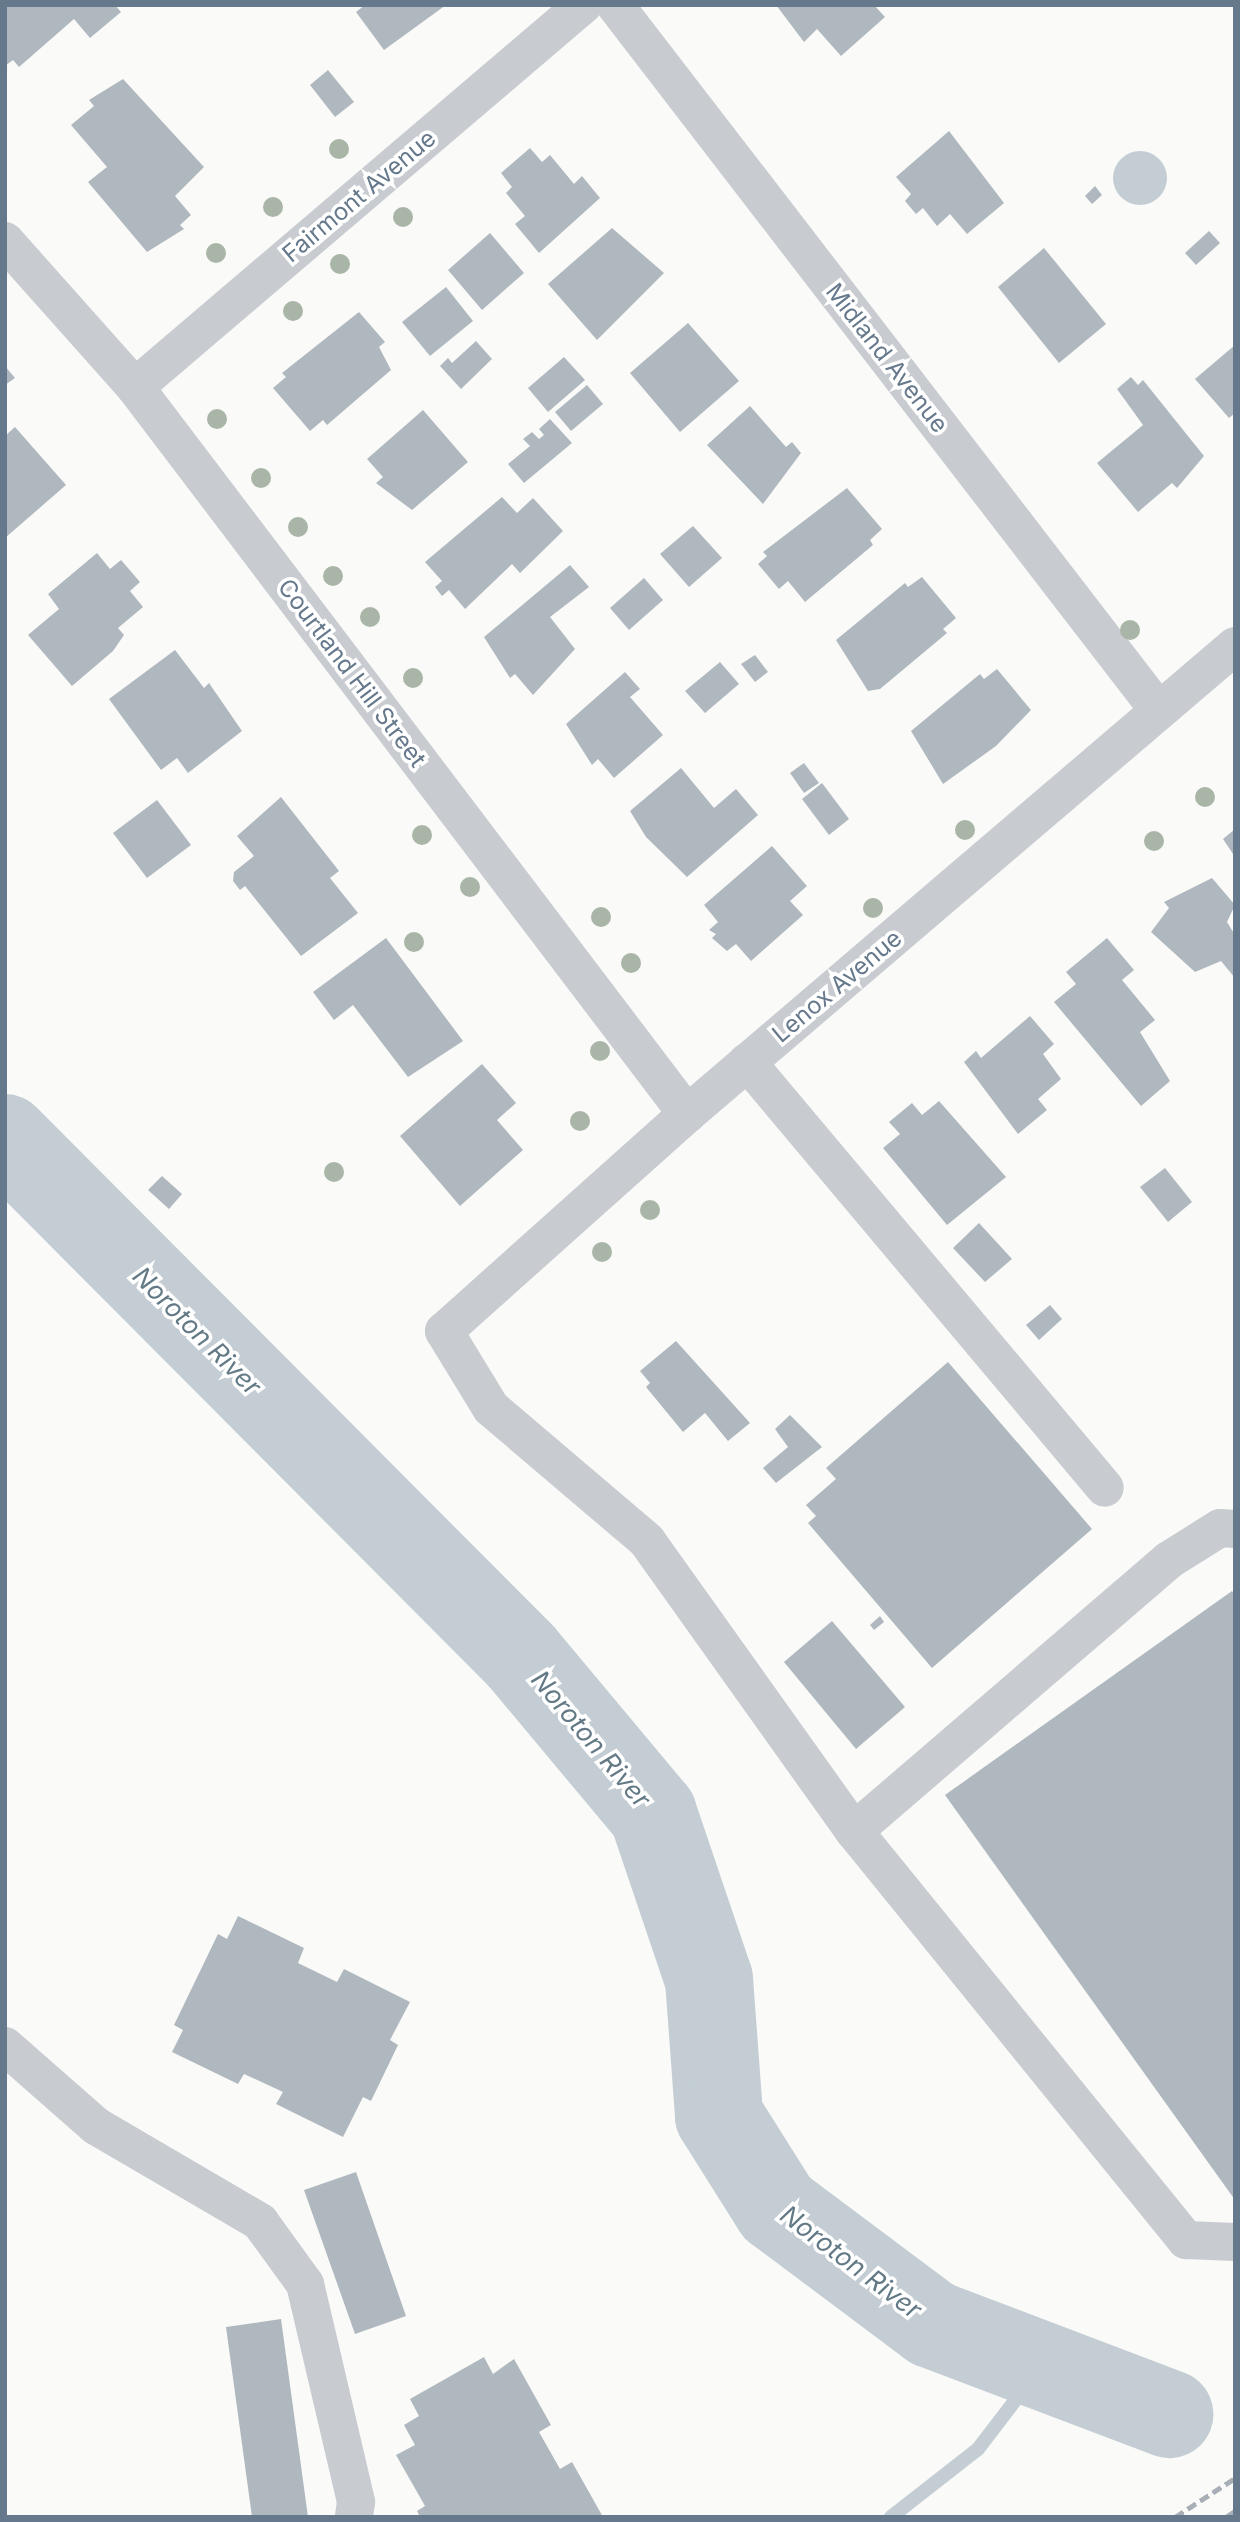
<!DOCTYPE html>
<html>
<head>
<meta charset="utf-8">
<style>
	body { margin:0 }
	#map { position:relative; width:1240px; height:2522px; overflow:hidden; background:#fafaf8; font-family:Inter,sans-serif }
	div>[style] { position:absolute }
	.water>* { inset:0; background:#c3cdd3 }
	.round { border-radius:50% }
	.stream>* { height:14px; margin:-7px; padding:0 7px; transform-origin:7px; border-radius:7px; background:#c3cdd3 }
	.river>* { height:88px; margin:-44px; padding:0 44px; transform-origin:44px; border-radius:44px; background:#c3cdd3 }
	.building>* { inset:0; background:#b0b8bf }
	.minor>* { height:38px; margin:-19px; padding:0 19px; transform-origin:19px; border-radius:19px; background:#c8cbd0 }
	.rail>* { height:5px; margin-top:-2.5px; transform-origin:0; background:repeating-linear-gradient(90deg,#a9afb6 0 10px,transparent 0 15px) }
	.trees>* { width:20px; height:20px; margin:-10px; border-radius:50%; background:#a9b5a6 }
	span { translate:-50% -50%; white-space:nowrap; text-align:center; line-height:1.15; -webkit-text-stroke:7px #fff; paint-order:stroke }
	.street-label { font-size:24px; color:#66788b }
	.water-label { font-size:26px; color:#637a86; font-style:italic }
	.frame { position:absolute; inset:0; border:7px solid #66788b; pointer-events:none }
</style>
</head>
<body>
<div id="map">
	<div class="water">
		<i class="round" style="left:1113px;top:151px;width:54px;height:54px"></i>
	</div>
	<div class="stream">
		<i style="left:891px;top:2517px;width:110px;rotate:-38deg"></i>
		<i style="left:978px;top:2449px;width:102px;rotate:-52.6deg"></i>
	</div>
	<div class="river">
		<i style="left:5px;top:1138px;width:731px;rotate:45.11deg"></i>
		<i style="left:521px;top:1656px;width:206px;rotate:50.1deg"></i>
		<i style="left:653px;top:1814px;width:174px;rotate:71.3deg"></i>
		<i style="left:709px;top:1979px;width:137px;rotate:85.8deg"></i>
		<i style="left:719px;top:2116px;width:109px;rotate:57.8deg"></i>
		<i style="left:777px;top:2208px;width:194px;rotate:36.8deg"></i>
		<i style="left:932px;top:2324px;width:254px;rotate:20.8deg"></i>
	</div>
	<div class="building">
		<i style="clip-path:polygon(5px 5px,115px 5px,121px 12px,90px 38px,74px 19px,19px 67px,13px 60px,5px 66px)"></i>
		<i style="clip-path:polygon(365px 5px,446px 5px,384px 50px,356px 12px)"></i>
		<i style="clip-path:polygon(776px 5px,874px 5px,885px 17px,841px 56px,817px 29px,804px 42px)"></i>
		<i style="clip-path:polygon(328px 70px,354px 102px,335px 117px,310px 85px)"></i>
		<i style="clip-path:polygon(123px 79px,204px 167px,175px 196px,191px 215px,180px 225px,184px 229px,147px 252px,88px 182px,107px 167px,71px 125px,94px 106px,89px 100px)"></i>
		<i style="clip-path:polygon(949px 131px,1004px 203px,967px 234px,950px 214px,937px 226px,923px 208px,916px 214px,905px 201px,911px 194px,896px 177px)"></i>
		<i style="clip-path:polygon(530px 148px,542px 162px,550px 155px,574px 184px,582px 176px,600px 198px,539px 253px,515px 224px,525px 216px,506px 193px,512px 187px,501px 173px)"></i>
		<i style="clip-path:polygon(1095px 186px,1102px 195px,1092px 204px,1085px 196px)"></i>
		<i style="clip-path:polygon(612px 228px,664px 273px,597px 340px,548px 284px)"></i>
		<i style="clip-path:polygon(1209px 231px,1220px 243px,1196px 265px,1185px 253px)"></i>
		<i style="clip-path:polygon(490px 233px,524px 273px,482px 310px,448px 270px)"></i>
		<i style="clip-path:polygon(1044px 248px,1106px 324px,1059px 363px,998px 287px)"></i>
		<i style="clip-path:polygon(446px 287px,473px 321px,430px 356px,402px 322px)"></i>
		<i style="clip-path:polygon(359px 312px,385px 342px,379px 347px,391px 370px,327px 425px,323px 420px,310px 431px,273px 388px,286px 377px,282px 373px)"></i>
		<i style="clip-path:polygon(688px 323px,739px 381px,680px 432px,630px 373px)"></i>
		<i style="clip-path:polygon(476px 341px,492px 359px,461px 389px,440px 366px,448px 358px,452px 363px)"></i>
		<i style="clip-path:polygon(1235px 345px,1235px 413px,1229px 418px,1195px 379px)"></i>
		<i style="clip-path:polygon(564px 357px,585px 380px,548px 412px,528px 388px)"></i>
		<i style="clip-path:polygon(5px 366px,15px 378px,5px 385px)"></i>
		<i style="clip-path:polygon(1131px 377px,1138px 385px,1143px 380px,1204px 456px,1177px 488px,1172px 483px,1138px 512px,1097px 463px,1143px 425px,1117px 389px)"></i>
		<i style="clip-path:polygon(587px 385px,603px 404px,571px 431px,555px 412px)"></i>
		<i style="clip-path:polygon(750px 406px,786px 447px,792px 442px,801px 453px,763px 504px,707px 445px)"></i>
		<i style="clip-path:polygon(423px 410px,468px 462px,412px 510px,376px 483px,383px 477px,367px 459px)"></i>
		<i style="clip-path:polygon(550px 419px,572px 443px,524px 483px,508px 464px,530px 446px,523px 439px,532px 432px,539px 439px,544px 435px,539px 429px)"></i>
		<i style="clip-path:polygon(15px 427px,66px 485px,5px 538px,5px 436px)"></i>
		<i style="clip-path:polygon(847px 488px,882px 529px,870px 540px,873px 545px,805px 602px,788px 581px,779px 589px,758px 564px,767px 556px,763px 552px)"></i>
		<i style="clip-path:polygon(502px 497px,517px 513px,533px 498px,563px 531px,520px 573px,512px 564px,465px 609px,449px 590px,442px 596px,435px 587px,442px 581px,425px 562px)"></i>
		<i style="clip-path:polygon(693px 526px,722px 558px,689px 587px,660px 554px)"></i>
		<i style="clip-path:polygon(97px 553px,110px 569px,121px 560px,140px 582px,130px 591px,143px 607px,118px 628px,124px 635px,113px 651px,72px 686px,28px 635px,59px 609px,48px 594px)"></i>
		<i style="clip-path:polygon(570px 565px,589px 587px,550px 617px,575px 649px,533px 695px,515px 674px,510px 678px,484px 637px)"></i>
		<i style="clip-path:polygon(922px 577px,956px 618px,943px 629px,947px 633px,880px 689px,868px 691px,836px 640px,905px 583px,908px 587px)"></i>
		<i style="clip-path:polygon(644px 578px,663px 600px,629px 630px,610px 608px)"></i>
		<i style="clip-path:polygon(175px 650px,204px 688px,209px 683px,242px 731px,188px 773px,177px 758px,161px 770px,109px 699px)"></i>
		<i style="clip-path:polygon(755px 655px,768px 672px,755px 682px,741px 664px)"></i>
		<i style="clip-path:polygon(720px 662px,739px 684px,705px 713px,685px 691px)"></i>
		<i style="clip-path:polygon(997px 669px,1031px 710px,996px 746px,943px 784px,911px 731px,980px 674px,984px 679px)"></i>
		<i style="clip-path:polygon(625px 672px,640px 689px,630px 697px,663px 735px,614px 778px,598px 759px,592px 765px,566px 724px)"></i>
		<i style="clip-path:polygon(804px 763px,819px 783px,804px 793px,790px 773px)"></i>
		<i style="clip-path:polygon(681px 768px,714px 808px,736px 789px,758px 815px,687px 877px,646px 837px,630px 811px)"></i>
		<i style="clip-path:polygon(822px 783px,849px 819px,829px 835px,802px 799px)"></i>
		<i style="clip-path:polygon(281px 797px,339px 871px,330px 878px,358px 913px,301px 956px,245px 886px,240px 890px,233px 881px,234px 872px,254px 856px,237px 836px)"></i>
		<i style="clip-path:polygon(157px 800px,191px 845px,147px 878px,113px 833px)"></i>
		<i style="clip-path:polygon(1235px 829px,1235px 857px,1223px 839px)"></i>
		<i style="clip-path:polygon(772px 846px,807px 886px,790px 901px,803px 915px,751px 961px,736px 944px,727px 951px,712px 938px,716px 934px,709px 930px,718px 922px,704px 905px)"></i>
		<i style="clip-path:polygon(1212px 878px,1235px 905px,1227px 922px,1235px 935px,1235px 978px,1221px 961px,1195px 972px,1151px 932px,1169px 908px,1164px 902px)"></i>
		<i style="clip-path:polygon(386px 938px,463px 1041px,408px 1077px,353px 1005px,334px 1020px,313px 992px)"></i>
		<i style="clip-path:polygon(1107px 938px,1134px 970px,1122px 980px,1155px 1020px,1140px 1032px,1170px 1081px,1141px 1106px,1054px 1002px,1076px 984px,1066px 972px)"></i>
		<i style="clip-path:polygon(1030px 1016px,1054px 1044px,1043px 1054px,1061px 1079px,1038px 1099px,1047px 1110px,1018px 1134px,964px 1062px,976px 1051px,981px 1058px)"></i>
		<i style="clip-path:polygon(482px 1064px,516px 1103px,497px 1120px,523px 1150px,460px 1206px,400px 1136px)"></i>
		<i style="clip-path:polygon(939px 1101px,1006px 1177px,947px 1225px,883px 1148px,900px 1134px,889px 1122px,912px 1103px,922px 1115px)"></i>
		<i style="clip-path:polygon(1165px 1168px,1192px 1202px,1168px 1222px,1140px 1187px)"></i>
		<i style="clip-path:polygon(162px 1176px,182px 1194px,169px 1209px,148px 1190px)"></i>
		<i style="clip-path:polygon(979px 1223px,1012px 1259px,985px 1282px,953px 1248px)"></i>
		<i style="clip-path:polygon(1050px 1305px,1062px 1319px,1039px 1340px,1026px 1325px)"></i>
		<i style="clip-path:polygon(676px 1341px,750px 1423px,728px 1441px,705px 1413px,683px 1432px,646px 1387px,650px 1383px,640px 1371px)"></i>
		<i style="clip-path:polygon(948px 1362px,1092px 1529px,932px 1668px,808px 1523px,816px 1516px,806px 1505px,836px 1479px,826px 1468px)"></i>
		<i style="clip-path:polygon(790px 1415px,822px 1447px,776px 1483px,763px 1468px,788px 1447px,775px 1429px)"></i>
		<i style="clip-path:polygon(1232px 1591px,1235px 1596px,1235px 2200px,945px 1795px)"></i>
		<i style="clip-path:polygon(880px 1616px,884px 1622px,874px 1630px,870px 1625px)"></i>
		<i style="clip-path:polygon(832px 1621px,905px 1707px,856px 1749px,784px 1662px)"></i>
		<i style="clip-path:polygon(238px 1916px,304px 1948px,298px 1963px,337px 1982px,344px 1969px,410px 2002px,390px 2040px,398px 2045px,371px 2101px,363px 2097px,343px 2137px,276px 2104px,283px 2092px,244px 2074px,238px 2084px,172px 2052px,183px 2030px,174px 2025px,218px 1934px,227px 1939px)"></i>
		<i style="clip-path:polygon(356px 2172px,406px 2316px,355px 2334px,304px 2190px)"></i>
		<i style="clip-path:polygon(281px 2319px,308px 2517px,252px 2517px,226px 2327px)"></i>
		<i style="clip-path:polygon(484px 2357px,493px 2374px,514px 2359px,551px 2425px,539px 2432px,560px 2469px,572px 2462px,603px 2517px,420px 2517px,417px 2511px,425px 2506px,396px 2455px,415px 2445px,404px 2425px,419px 2416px,410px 2399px)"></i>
	</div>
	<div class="minor">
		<i style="left:615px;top:5px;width:891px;rotate:52.38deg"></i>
		<i style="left:5px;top:241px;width:195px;rotate:48.3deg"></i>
		<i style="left:135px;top:387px;width:913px;rotate:52.79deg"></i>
		<i style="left:135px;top:387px;width:589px;rotate:-40.45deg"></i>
		<i style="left:1235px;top:646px;width:721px;rotate:139.5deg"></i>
		<i style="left:687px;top:1114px;width:326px;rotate:138.2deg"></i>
		<i style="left:444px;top:1331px;width:90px;rotate:58.6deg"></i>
		<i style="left:491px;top:1408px;width:205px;rotate:40.4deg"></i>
		<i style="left:647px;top:1541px;width:356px;rotate:54.5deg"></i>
		<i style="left:854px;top:1831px;width:527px;rotate:50.93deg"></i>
		<i style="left:1186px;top:2240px;width:49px;rotate:2.3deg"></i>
		<i style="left:747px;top:1062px;width:556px;rotate:49.96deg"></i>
		<i style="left:854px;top:1831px;width:416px;rotate:-40.7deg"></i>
		<i style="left:1169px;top:1560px;width:60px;rotate:-32.1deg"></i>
		<i style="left:1220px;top:1528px;width:15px;rotate:4deg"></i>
		<i style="left:5px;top:2046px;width:121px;rotate:41.3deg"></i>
		<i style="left:96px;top:2126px;width:190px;rotate:30.3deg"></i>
		<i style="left:260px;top:2222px;width:77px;rotate:54deg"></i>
		<i style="left:305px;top:2284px;width:224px;rotate:76.8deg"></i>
		<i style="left:356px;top:2502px;width:15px;rotate:98deg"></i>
	</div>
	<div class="rail">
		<i style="left:1175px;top:2517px;width:72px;rotate:-33deg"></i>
		<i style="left:1226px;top:2517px;width:11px;rotate:-34deg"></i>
	</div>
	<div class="trees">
		<i style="left:339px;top:149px"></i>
		<i style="left:273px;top:207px"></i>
		<i style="left:403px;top:217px"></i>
		<i style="left:216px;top:253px"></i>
		<i style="left:340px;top:264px"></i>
		<i style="left:293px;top:311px"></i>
		<i style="left:217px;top:419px"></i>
		<i style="left:261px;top:478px"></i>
		<i style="left:298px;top:527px"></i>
		<i style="left:333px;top:576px"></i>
		<i style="left:370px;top:617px"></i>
		<i style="left:1130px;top:630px"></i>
		<i style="left:413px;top:678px"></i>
		<i style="left:1205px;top:797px"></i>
		<i style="left:965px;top:830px"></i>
		<i style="left:422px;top:835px"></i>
		<i style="left:1154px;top:841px"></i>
		<i style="left:470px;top:887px"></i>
		<i style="left:873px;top:908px"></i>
		<i style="left:601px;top:917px"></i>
		<i style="left:414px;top:942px"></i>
		<i style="left:631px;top:963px"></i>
		<i style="left:600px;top:1051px"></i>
		<i style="left:580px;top:1121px"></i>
		<i style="left:334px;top:1172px"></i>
		<i style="left:650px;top:1210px"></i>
		<i style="left:602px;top:1252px"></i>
	</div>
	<div class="street-label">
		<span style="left:359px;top:196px;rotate:-40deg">Fairmont Avenue</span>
		<span style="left:887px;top:358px;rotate:52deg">Midland Avenue</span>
		<span style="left:352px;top:673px;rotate:53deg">Courtland Hill Street</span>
		<span style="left:837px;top:986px;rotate:-40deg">Lenox Avenue</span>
	</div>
	<div class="water-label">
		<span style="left:197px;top:1331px;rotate:45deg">Noroton River</span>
		<span style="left:591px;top:1739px;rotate:50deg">Noroton River</span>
		<span style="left:851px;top:2262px;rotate:37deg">Noroton River</span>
	</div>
	<div class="frame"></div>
</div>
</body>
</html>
